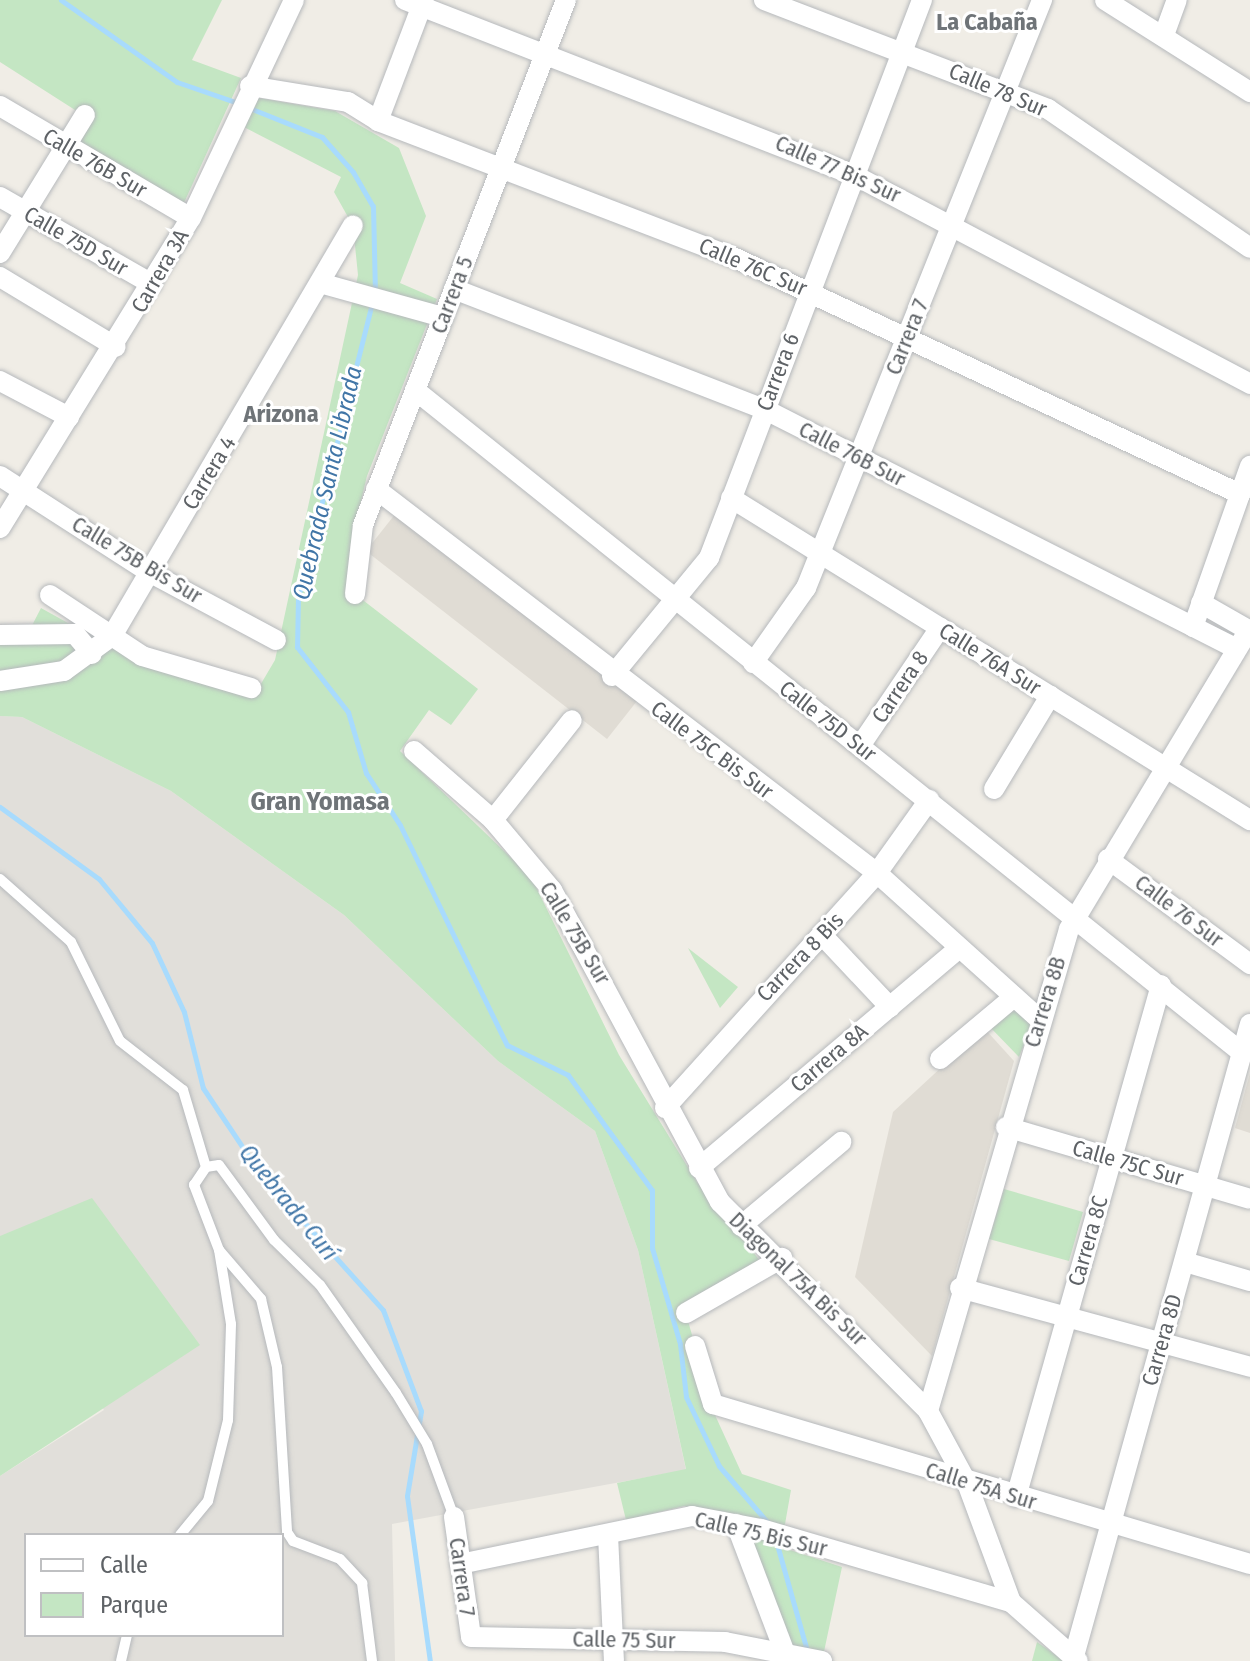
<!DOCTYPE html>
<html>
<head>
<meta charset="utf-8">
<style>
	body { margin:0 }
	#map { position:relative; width:1250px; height:1661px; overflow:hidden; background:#f0ede6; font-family:"Fira Sans Condensed",sans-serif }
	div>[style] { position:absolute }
	.industrial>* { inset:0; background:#e1dfda }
	.education>* { inset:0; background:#e0dcd4 }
	.green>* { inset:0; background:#c4e6c3 }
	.stream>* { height:5px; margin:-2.5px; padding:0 2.5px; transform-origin:2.5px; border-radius:2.5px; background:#a8dbfd }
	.roads { filter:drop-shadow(0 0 2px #b6b9bc) drop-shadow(0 0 2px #b6b9bc) }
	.lane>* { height:10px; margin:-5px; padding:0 5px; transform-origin:5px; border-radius:5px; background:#fff }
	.street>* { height:20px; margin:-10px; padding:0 10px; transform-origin:10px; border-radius:10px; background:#fff }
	span { translate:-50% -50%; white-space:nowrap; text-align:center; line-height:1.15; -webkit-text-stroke:6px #fff; paint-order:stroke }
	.street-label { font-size:22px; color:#5e6266 }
	.neighbourhood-label { font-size:24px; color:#6f7478; font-weight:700 }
	.water-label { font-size:24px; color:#4176a7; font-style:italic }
	.quarter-label { font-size:26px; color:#6f7478; font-weight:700 }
	.legend { position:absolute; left:24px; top:1533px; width:260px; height:104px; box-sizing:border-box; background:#fff; border:2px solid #bfc0c2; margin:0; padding:10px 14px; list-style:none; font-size:24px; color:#5e6266 }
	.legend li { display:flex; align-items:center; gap:16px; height:40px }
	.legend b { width:40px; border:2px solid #bfc0c2 }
</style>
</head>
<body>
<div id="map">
	<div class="industrial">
		<i style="clip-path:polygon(evenodd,0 716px,22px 717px,171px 791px,344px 915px,498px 1061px,595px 1131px,638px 1250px,686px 1470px,392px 1524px,395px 1661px,0 1661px,0 1476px,104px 1410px,0 1236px,0 716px,26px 1535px,282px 1535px,282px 1635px,26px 1635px,26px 1535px)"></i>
	</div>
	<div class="education">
		<i style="clip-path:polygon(396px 513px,637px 701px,607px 739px,366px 551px)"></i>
		<i style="clip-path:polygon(984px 1028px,1014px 1061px,932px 1356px,855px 1277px,893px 1112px)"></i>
		<i style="clip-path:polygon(1250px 1073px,1250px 1133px,1235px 1128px)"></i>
	</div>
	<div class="green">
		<i style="clip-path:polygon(0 0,222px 0,192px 60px,241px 78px,183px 205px,73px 139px,86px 117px,0 62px)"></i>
		<i style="clip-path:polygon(259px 98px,335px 111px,399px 148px,426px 216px,400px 283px,437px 299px,367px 476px,350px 547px,351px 602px,355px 594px,478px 689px,451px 725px,429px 710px,400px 751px,531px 877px,619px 1055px,697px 1182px,765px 1267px,686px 1314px,715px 1415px,742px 1474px,791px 1490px,781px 1547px,842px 1567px,822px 1661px,797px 1661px,743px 1517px,684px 1506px,626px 1520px,617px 1483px,686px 1469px,638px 1250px,595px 1131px,498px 1061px,344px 915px,171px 791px,22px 717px,0 716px,0 627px,24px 641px,41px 608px,138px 662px,255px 694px,275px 660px,358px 275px,353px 226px,334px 192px,341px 177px,242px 126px)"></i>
		<i style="clip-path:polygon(688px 948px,738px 987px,720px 1008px)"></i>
		<i style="clip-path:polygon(1011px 1005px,1033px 1022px,1019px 1057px,988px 1025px)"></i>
		<i style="clip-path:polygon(1004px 1189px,1083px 1212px,1069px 1261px,989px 1239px)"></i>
		<i style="clip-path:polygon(92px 1198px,200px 1345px,0 1476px,0 1236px)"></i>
		<i style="clip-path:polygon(1037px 1642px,1060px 1658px,1062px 1661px,1032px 1661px)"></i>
	</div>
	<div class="stream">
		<i style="left:61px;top:0;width:142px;rotate:35.3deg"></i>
		<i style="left:177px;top:82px;width:65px;rotate:19deg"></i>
		<i style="left:247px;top:107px;width:81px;rotate:21.8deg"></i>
		<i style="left:322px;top:137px;width:47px;rotate:48.5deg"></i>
		<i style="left:353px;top:172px;width:39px;rotate:60deg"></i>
		<i style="left:373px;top:206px;width:87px;rotate:88.7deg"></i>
		<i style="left:372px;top:303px;width:303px;rotate:104.1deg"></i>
		<i style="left:298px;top:597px;width:50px;rotate:91.1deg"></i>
		<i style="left:297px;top:647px;width:83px;rotate:51.9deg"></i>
		<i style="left:348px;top:712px;width:64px;rotate:73.6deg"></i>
		<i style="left:366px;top:773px;width:62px;rotate:56.8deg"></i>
		<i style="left:400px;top:825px;width:245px;rotate:64.1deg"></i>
		<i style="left:507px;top:1045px;width:68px;rotate:26.2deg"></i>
		<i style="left:568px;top:1075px;width:142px;rotate:53.9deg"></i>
		<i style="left:652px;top:1190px;width:58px;rotate:90deg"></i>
		<i style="left:652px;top:1248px;width:100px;rotate:73.7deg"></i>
		<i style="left:680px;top:1344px;width:53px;rotate:83.5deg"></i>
		<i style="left:686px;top:1397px;width:76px;rotate:64.4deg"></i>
		<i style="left:719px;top:1466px;width:77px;rotate:49.2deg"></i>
		<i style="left:0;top:807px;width:122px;rotate:36deg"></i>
		<i style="left:99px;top:879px;width:83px;rotate:50.4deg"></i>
		<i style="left:152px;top:943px;width:76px;rotate:65.1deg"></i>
		<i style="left:184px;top:1012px;width:78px;rotate:76deg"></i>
		<i style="left:203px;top:1088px;width:102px;rotate:56.2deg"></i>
		<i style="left:260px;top:1173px;width:184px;rotate:48.1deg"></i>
		<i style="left:383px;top:1310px;width:108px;rotate:69.4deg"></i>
		<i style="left:421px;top:1411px;width:86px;rotate:99.4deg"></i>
		<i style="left:407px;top:1496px;width:167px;rotate:82.1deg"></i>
		<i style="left:776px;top:1541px;width:117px;rotate:74.2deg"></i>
	</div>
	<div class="roads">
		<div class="lane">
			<i style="left:0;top:879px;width:95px;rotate:41.6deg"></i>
			<i style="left:71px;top:942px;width:110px;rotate:63.7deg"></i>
			<i style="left:120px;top:1041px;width:80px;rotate:37.9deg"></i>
			<i style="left:183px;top:1090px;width:80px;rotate:73.4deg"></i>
			<i style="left:219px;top:1250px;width:65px;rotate:49.4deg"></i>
			<i style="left:261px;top:1299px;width:70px;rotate:76.8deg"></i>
			<i style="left:277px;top:1367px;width:165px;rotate:86.5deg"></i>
			<i style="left:287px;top:1532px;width:11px;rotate:56deg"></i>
			<i style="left:293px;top:1541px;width:50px;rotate:21deg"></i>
			<i style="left:340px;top:1559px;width:33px;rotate:47deg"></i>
			<i style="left:362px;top:1583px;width:79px;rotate:82.7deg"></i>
			<i style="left:180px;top:1535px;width:44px;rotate:-50.5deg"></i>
			<i style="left:208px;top:1501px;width:83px;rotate:-76.1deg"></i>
			<i style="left:228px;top:1420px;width:96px;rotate:-88.2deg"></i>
			<i style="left:231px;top:1324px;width:75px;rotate:-99.2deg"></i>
			<i style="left:219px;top:1250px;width:70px;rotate:-111deg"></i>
			<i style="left:194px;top:1185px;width:22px;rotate:-56deg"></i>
			<i style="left:206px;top:1167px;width:13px;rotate:-9deg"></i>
			<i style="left:219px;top:1165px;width:93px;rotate:53.7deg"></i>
			<i style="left:274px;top:1240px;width:64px;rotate:44.4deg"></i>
			<i style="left:320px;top:1285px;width:132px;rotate:54.9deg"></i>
			<i style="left:396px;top:1393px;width:60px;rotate:58.7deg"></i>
			<i style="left:427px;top:1444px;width:78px;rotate:69.7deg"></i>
			<i style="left:121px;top:1661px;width:27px;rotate:-77deg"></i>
		</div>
		<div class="street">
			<i style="left:405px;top:0;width:482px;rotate:21.3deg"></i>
			<i style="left:854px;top:175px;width:448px;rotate:27.8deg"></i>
			<i style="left:764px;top:0;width:304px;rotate:21deg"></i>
			<i style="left:1048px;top:109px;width:245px;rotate:34.5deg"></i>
			<i style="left:1105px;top:0;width:172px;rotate:32.4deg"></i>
			<i style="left:1164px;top:35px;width:37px;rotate:-70deg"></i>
			<i style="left:250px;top:86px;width:99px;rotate:9.3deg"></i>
			<i style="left:348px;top:102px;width:36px;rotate:32deg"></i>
			<i style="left:378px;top:121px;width:380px;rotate:21deg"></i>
			<i style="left:733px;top:257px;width:560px;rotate:25.05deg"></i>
			<i style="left:0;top:106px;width:221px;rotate:30.4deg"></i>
			<i style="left:378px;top:121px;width:129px;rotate:-69.2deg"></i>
			<i style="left:0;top:197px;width:175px;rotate:29.8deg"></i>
			<i style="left:0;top:253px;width:162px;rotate:-58.4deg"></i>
			<i style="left:0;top:277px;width:135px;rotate:31.1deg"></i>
			<i style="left:320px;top:283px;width:128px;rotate:15.5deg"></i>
			<i style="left:454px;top:289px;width:332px;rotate:21.2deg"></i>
			<i style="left:764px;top:409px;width:530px;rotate:26.9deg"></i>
			<i style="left:0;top:381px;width:78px;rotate:27.6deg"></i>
			<i style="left:415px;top:390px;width:1059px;rotate:38.71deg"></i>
			<i style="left:0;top:476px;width:177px;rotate:32.8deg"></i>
			<i style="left:149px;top:572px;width:144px;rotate:28.2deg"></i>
			<i style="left:376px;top:489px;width:631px;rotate:37.47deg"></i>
			<i style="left:877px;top:873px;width:219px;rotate:42deg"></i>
			<i style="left:731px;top:498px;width:611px;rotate:31.82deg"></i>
			<i style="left:0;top:528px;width:364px;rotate:-58.4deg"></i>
			<i style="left:191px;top:218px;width:241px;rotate:-64.7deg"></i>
			<i style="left:355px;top:594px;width:69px;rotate:-83.4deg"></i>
			<i style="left:363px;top:525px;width:563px;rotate:-68.86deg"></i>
			<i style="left:50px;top:595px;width:110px;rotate:33.5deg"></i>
			<i style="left:142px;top:656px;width:114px;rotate:16.4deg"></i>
			<i style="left:1201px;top:603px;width:56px;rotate:29.7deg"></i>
			<i style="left:1193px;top:627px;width:171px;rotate:-70.5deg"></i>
			<i style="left:0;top:635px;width:75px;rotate:-0.8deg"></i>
			<i style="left:75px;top:634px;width:26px;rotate:50deg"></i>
			<i style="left:753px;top:663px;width:92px;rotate:-54.8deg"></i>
			<i style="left:806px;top:588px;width:634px;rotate:-68.13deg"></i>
			<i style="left:612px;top:676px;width:153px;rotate:-50.6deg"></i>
			<i style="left:709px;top:558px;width:597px;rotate:-69.11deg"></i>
			<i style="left:0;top:681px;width:65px;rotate:-8.9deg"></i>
			<i style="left:64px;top:671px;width:59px;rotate:-36.1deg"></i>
			<i style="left:112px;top:636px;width:476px;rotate:-59.6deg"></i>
			<i style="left:860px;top:746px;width:143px;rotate:-55.9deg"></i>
			<i style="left:414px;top:751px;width:105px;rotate:41.1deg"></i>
			<i style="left:493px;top:820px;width:92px;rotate:49.9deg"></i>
			<i style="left:552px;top:890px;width:354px;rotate:61.7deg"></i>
			<i style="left:720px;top:1202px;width:295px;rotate:45.1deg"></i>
			<i style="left:928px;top:1411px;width:82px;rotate:61.6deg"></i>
			<i style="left:967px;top:1483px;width:127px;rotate:69.7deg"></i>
			<i style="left:1011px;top:1602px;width:89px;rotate:41.4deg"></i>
			<i style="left:994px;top:789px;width:109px;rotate:-58.9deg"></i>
			<i style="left:493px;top:820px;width:127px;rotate:-51.7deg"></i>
			<i style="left:1108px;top:859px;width:177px;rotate:36.5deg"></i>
			<i style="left:823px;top:936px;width:98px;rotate:46.7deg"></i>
			<i style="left:940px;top:1059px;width:97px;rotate:-40deg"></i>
			<i style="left:665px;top:1108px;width:316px;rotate:-47.9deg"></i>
			<i style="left:877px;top:873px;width:90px;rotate:-54.5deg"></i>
			<i style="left:1006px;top:1127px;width:254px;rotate:16.4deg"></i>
			<i style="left:699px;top:1168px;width:341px;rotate:-40.2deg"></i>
			<i style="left:741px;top:1226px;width:131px;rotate:-40deg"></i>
			<i style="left:1185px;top:1262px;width:68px;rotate:16.3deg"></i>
			<i style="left:960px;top:1288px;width:301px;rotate:15.2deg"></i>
			<i style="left:686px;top:1313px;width:111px;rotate:-29.8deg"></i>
			<i style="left:695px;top:1346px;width:61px;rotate:72.8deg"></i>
			<i style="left:713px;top:1404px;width:560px;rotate:16.59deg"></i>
			<i style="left:928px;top:1411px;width:502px;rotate:-73.69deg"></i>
			<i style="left:1069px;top:929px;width:349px;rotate:-59deg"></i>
			<i style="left:1016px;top:1497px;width:532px;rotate:-74.19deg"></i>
			<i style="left:454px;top:1517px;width:121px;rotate:81.9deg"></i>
			<i style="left:471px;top:1637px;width:254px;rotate:1.1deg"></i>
			<i style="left:725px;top:1642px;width:99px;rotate:11.1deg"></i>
			<i style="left:736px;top:1524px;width:147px;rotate:69.2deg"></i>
			<i style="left:608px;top:1535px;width:126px;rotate:87.3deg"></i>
			<i style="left:460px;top:1564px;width:237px;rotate:-11.7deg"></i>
			<i style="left:692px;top:1516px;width:70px;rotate:10.7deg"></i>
			<i style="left:761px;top:1529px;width:260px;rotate:16.3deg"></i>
			<i style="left:1074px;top:1656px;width:656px;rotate:-74.44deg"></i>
		</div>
	</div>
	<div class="street-label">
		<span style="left:998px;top:90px;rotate:23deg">Calle 78 Sur</span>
		<span style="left:95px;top:163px;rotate:30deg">Calle 76B Sur</span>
		<span style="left:838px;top:169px;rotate:24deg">Calle 77 Bis Sur</span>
		<span style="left:76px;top:241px;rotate:30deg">Calle 75D Sur</span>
		<span style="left:753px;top:267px;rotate:23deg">Calle 76C Sur</span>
		<span style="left:160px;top:271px;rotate:-60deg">Carrera 3A</span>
		<span style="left:452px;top:295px;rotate:-69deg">Carrera 5</span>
		<span style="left:907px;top:337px;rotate:-68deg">Carrera 7</span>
		<span style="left:778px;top:372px;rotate:-69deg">Carrera 6</span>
		<span style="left:852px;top:454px;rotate:27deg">Calle 76B Sur</span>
		<span style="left:209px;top:473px;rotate:-59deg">Carrera 4</span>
		<span style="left:137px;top:560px;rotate:31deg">Calle 75B Bis Sur</span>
		<span style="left:990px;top:659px;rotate:32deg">Calle 76A Sur</span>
		<span style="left:900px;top:687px;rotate:-56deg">Carrera 8</span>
		<span style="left:828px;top:721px;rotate:38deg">Calle 75D Sur</span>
		<span style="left:712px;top:750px;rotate:37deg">Calle 75C Bis Sur</span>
		<span style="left:1179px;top:911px;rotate:37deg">Calle 76 Sur</span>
		<span style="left:575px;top:933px;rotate:59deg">Calle 75B Sur</span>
		<span style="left:800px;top:957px;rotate:-46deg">Carrera 8 Bis</span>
		<span style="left:1045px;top:1002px;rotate:-73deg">Carrera 8B</span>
		<span style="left:829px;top:1058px;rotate:-40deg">Carrera 8A</span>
		<span style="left:1128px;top:1163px;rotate:16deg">Calle 75C Sur</span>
		<span style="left:1088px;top:1241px;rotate:-74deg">Carrera 8C</span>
		<span style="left:798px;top:1279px;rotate:44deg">Diagonal 75A Bis Sur</span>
		<span style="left:1162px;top:1340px;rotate:-74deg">Carrera 8D</span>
		<span style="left:981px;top:1486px;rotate:17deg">Calle 75A Sur</span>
		<span style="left:761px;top:1534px;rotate:13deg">Calle 75 Bis Sur</span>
		<span style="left:462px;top:1577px;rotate:82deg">Carrera 7</span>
		<span style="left:624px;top:1640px;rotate:1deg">Calle 75 Sur</span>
	</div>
	<div class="neighbourhood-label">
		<span style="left:987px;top:23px">La Cabaña</span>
		<span style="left:281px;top:415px">Arizona</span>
	</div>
	<div class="water-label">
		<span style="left:328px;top:483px;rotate:-77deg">Quebrada Santa Librada</span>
		<span style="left:288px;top:1203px;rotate:51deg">Quebrada Curí</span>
	</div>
	<div class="quarter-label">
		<span style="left:320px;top:802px">Gran Yomasa</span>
	</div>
	<ul class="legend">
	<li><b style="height:10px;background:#fff"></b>Calle</li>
	<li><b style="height:22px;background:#c4e6c3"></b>Parque</li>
	</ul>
</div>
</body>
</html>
